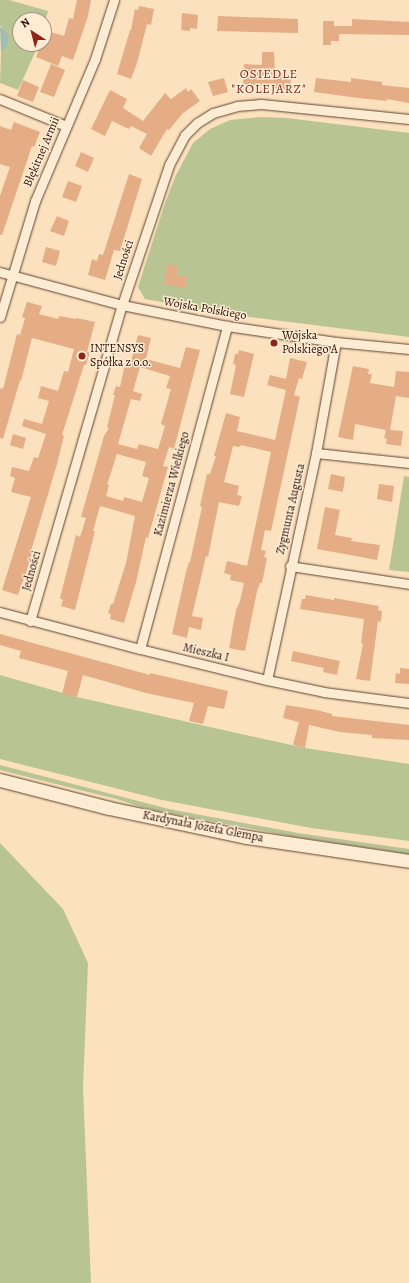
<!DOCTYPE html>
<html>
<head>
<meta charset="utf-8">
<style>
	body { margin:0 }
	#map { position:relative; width:409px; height:1283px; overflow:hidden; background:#fbe1bd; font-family:Alegreya,serif }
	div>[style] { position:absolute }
	.green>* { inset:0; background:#b9c495 }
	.water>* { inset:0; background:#9fbdb2 }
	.building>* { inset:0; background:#e4ad86 }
	.roads { filter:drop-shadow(0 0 1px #60412f) drop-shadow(0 0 1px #60412f) }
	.street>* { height:9px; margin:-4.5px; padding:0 4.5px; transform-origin:4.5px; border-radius:4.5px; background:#fcecd4 }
	.secondary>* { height:13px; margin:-6.5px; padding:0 6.5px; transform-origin:6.5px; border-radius:6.5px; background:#fcecd4 }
	.dots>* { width:11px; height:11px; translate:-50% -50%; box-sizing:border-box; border:2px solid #fcecd4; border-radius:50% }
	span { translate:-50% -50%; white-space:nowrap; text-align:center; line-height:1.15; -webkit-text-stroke:3px #fcecd4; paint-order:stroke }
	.street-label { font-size:12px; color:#2c0c00 }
	.poi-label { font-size:12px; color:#2c0c00 }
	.left { translate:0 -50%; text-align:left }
	.neighbourhood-label { font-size:13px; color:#7a1f14; letter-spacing:1px }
	.north { position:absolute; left:12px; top:12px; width:40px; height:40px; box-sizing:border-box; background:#fcecd4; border:1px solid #a9927f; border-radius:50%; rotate:324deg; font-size:11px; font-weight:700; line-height:16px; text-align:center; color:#2c0c00 }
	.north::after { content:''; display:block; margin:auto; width:14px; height:18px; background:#8f2418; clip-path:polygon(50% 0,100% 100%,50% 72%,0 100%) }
</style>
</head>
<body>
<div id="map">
	<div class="green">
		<i style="clip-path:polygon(0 0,9px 0,48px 11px,44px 27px,44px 20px,20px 20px,20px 44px,39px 44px,18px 90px,0 83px,2px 26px,0 26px)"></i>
		<i style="clip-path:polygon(260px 117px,287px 118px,409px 133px,409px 337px,226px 314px,145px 299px,138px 287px,165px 203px,176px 175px,193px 143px,210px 129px,230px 120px)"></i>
		<i style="clip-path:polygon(404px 476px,409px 477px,409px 572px,389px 570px)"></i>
		<i style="clip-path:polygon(0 675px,77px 697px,241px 734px,305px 748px,409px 764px,409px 841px,311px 828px,162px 800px,0 759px)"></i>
		<i style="clip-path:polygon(0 765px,169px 809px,298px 833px,409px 849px,409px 854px,289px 836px,147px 809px,120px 800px,0 770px)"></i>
		<i style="clip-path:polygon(0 843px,63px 909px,88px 963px,83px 1088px,91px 1283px,0 1283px)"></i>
	</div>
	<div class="water">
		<i style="clip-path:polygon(0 26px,9px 36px,7px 46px,1px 52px)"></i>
	</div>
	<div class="building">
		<i style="clip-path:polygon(77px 0,91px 0,88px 16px,73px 60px,62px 56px,58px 66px,36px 57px,42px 44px,44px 44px,44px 30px,64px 36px,69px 18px,73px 19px)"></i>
		<i style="clip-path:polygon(139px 6px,154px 9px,151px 25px,147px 24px,137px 63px,131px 79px,117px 74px,130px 30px,131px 30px,135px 9px,138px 10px)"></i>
		<i style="clip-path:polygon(182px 13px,198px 15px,197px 29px,190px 28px,190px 31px,181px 30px)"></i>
		<i style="clip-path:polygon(218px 16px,298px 19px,298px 33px,217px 31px)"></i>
		<i style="clip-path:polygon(352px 19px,409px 22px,409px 35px,339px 34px,339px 41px,331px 41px,331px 45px,323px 45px,323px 21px,334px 21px,334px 26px,352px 26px)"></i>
		<i style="clip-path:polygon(262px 52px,274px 52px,275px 75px,291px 76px,290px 89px,274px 88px,274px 86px,243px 85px,244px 64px,262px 65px)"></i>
		<i style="clip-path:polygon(51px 64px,65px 70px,54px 97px,40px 92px)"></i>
		<i style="clip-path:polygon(224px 78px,228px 92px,213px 96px,208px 82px)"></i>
		<i style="clip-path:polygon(316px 78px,351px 82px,351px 78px,382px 82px,382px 85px,409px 88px,409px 103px,387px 99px,387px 101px,358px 98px,314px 92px)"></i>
		<i style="clip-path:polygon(23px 80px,39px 87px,33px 102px,17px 96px)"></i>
		<i style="clip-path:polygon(186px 88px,188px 92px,191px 89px,200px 101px,183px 113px,169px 130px,167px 129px,151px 156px,139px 148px,147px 134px,131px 126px,129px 129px,112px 121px,105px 136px,91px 129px,110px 90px,127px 99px,123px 108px,143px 121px,165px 93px,171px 99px)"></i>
		<i style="clip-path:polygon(14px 122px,40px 132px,34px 147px,32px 146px,2px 235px,0 235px,0 196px,10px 167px,0 164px,0 126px,11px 130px)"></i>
		<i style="clip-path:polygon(81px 152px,94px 158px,88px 172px,75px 166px)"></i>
		<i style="clip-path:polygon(129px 174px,142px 179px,120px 251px,114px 250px,105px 280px,88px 275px,92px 259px,97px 261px,99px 254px,103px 255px)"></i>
		<i style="clip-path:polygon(68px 181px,82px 186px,76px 202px,62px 197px)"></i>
		<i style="clip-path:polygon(57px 216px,69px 221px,64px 236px,50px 231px)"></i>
		<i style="clip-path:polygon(46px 247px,60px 251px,56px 266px,42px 262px)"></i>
		<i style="clip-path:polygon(167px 264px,178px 266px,176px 275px,187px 277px,185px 288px,164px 284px)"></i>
		<i style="clip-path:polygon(27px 302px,42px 306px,39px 314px,58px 319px,59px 316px,76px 319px,77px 318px,95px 322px,87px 352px,90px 352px,86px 365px,84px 365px,62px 435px,64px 436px,57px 464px,31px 551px,32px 552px,26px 573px,18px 595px,2px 590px,31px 497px,11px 492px,15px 478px,10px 476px,12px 467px,29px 471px,34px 457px,38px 458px,46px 434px,22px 426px,24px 419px,42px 424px,49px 401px,38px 398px,41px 386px,58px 391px,64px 371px,68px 372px,74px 349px,32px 338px,21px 381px,20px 380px,3px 439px,0 438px,0 388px,3px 389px,17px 334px,20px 335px,25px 318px,22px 317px)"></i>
		<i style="clip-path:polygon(evenodd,138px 335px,151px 338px,146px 359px,180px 368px,186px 347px,200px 350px,174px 449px,169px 447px,163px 466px,168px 467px,148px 538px,146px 537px,136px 582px,124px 623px,110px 619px,111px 614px,108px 613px,111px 604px,113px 604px,126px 563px,135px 516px,100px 506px,93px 531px,95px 531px,75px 610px,61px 606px,63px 600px,60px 598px,76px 535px,80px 537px,86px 518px,81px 517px,104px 436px,109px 428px,107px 427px,115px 395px,113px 395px,116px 386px,120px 387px,126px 360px,131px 361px,138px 335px,140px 367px,170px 376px,166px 388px,171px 389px,161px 424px,165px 426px,158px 449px,139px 444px,137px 449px,118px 444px,131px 399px,140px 401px,142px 394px,133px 391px,140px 367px,138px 335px,117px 454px,146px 462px,142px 476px,149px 478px,142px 502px,124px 497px,123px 501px,106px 496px,109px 485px,107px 485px,117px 454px)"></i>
		<i style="clip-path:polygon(239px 350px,254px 354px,244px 397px,230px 394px,236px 365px,233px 364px,235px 354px,238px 354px)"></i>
		<i style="clip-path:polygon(290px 358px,307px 362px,302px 379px,299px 378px,294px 395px,300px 397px,271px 531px,265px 530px,261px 550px,266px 551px,264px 557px,267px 558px,262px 583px,260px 583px,257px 591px,245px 651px,229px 648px,236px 610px,240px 601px,244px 583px,230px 580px,231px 575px,224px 573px,227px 561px,247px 566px,271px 452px,241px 445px,240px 447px,233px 446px,224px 482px,239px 486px,237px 495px,242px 496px,239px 506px,219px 502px,208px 557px,206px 556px,192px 616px,203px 618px,201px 630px,189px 627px,187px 638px,172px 634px,186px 572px,189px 562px,190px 562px,202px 507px,200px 506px,207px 474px,210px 474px,216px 456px,214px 456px,226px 413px,240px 417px,237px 431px,275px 440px,286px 390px,267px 385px,270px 375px,286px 379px)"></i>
		<i style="clip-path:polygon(353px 366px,369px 369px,368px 374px,372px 374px,370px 383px,394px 387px,396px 371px,409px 372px,409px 398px,396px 396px,390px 430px,403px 431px,401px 446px,386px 444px,387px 439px,384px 438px,386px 430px,355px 424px,353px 440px,338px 437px)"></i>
		<i style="clip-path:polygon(13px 434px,26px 438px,23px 449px,10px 445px)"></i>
		<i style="clip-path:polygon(331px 474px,345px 477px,343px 492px,328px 489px)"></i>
		<i style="clip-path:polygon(379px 484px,394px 486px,392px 502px,377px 499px)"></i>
		<i style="clip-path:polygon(325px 507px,340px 510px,335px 535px,352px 538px,351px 541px,380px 545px,377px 560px,317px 549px)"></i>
		<i style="clip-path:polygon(306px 595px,334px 600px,334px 598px,379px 606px,378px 610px,382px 611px,381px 622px,378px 621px,370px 681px,356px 679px,363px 644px,361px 643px,364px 619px,300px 609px,302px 599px,305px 599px)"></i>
		<i style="clip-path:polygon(0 634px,150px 675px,150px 673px,228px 691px,224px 709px,208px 706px,203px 724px,189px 721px,194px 703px,146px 693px,83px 675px,77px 697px,62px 694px,68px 671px,19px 658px,21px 651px,0 645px)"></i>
		<i style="clip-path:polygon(293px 651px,340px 661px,337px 675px,323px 672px,324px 668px,291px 661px)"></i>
		<i style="clip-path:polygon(400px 668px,409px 669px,409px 684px,395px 683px,396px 673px,400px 674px)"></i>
		<i style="clip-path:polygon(286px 705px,317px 710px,332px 714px,332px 716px,409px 725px,409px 740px,372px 738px,372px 735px,340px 732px,309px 725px,305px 748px,293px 745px,299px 722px,283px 718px)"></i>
	</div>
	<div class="roads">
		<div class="street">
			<i style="left:0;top:99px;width:71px;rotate:22.2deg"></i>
			<i style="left:0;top:272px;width:126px;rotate:15.1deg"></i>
			<i style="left:122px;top:305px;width:107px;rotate:11.3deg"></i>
			<i style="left:227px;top:326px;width:110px;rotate:8.4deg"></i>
			<i style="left:336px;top:342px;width:73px;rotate:5.5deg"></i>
			<i style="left:0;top:317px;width:121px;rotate:-73.2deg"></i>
			<i style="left:35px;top:201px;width:154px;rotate:-67.1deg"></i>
			<i style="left:95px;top:59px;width:62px;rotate:-72.1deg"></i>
			<i style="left:316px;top:453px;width:94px;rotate:6.1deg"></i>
			<i style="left:290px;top:566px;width:120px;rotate:8.6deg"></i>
			<i style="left:0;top:612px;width:145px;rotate:14.8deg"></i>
			<i style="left:140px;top:649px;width:131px;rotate:13.7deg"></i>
			<i style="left:267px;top:680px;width:58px;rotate:11.9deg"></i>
			<i style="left:324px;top:692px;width:86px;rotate:7.4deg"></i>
			<i style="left:30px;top:621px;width:329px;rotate:-73.8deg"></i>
			<i style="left:122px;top:305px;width:148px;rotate:-71.4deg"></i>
			<i style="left:169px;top:165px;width:34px;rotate:-62deg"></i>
			<i style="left:185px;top:135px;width:17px;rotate:-45deg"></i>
			<i style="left:197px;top:123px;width:19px;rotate:-32deg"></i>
			<i style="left:213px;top:113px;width:25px;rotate:-16deg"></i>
			<i style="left:237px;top:106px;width:24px;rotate:-5deg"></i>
			<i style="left:261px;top:104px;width:149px;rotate:5.8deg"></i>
			<i style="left:140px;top:649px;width:335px;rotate:-74.9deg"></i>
			<i style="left:267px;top:680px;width:232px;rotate:-77.8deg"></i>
			<i style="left:316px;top:453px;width:113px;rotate:-79.8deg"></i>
		</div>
		<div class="secondary">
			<i style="left:0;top:780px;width:113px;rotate:14.4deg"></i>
			<i style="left:109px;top:808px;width:141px;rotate:11.9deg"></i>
			<i style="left:247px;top:837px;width:164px;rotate:8.4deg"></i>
		</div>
	</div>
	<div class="dots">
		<i style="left:274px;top:343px;background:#8f2418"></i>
		<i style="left:82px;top:356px;background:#8f2418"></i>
	</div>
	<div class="street-label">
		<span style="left:42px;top:152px;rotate:-67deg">Błękitnej Armii</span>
		<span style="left:124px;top:260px;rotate:-72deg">Jedności</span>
		<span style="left:205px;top:309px;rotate:10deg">Wojska Polskiego</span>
		<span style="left:172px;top:484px;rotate:-75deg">Kazimierza Wielkiego</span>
		<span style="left:291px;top:509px;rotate:-77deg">Zygmunta Augusta</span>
		<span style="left:32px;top:571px;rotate:-74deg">Jedności</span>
		<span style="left:206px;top:653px;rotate:13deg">Mieszka I</span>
		<span style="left:203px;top:827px;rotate:11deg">Kardynała Józefa Glempa</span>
	</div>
	<div class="poi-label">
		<span class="left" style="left:282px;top:343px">Wojska<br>Polskiego A</span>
		<span class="left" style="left:90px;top:356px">INTENSYS<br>Spółka z o.o.</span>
	</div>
	<div class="neighbourhood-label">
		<span style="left:269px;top:82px">OSIEDLE<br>"KOLEJARZ"</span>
	</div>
	<div class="north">N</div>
</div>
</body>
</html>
